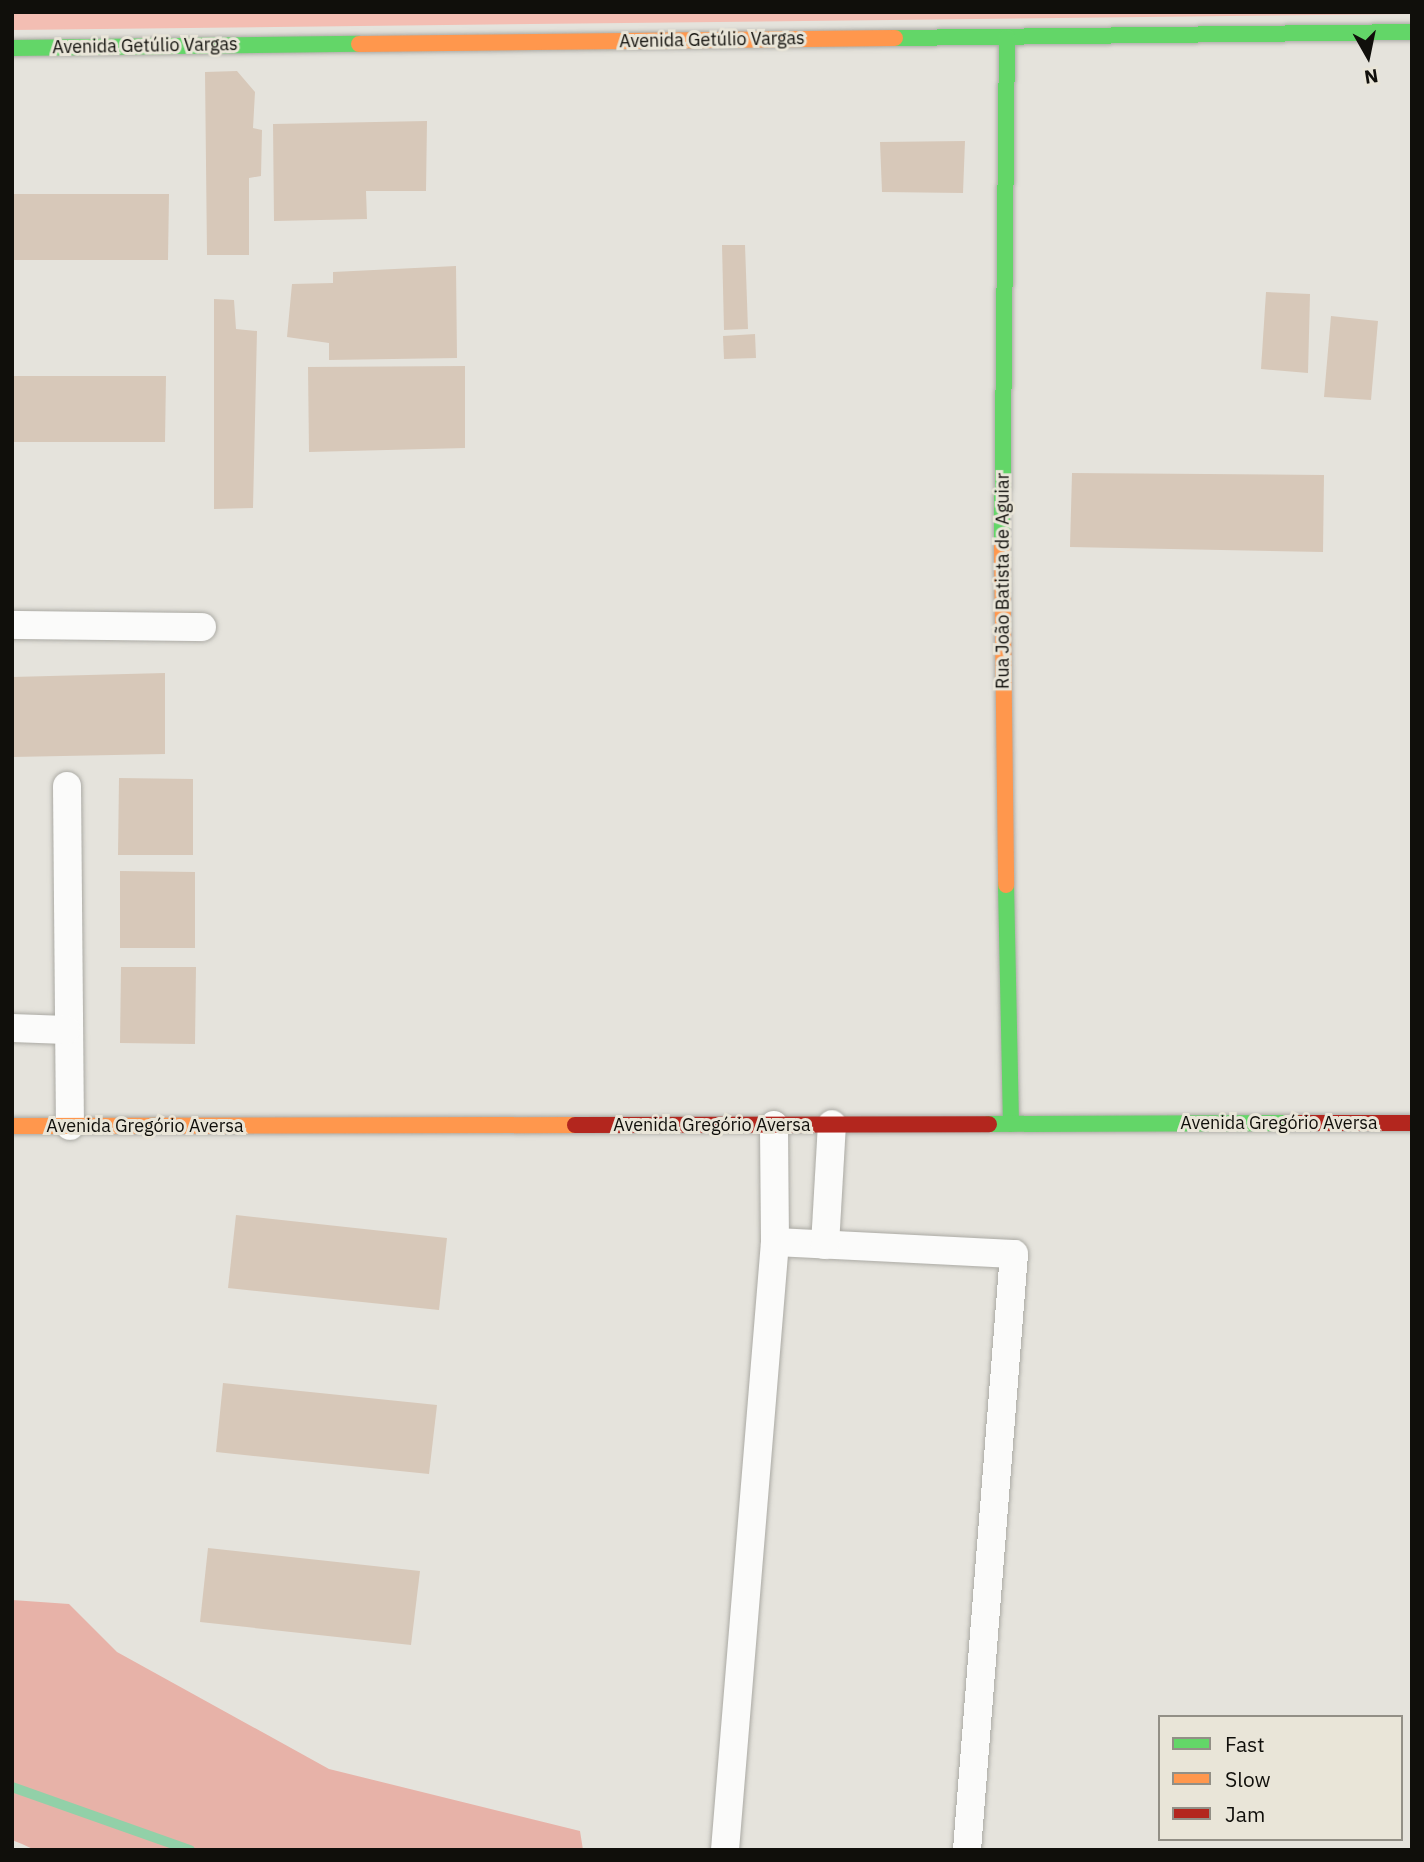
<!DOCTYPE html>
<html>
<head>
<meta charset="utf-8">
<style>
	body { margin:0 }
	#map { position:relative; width:1424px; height:1862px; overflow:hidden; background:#e5e3dc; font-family:"IBM Plex Sans",sans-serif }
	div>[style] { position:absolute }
	.green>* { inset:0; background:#f3beb3 }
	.forest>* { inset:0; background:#e7b2a8 }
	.stream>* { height:10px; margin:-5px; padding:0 5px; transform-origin:5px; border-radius:5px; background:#92d0a8 }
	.building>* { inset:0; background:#d7c8b9 }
	.roads { filter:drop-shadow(0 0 2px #abaaa4) drop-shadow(0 0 2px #abaaa4) }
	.street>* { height:28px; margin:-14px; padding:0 14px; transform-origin:14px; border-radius:14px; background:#fbfbfa }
	.fast>* { height:16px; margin:-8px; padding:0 8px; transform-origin:8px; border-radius:8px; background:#63d668 }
	.slow>* { height:16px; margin:-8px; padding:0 8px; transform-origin:8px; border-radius:8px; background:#ff974d }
	.jam>* { height:16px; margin:-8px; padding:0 8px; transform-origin:8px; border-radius:8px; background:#b3261e }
	span { translate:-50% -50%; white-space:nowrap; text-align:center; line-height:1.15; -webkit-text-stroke:6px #e9e5d8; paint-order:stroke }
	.street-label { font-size:18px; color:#100f0b }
	.frame { position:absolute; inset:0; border:14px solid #100f0b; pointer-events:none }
	.legend { position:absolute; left:1158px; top:1715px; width:245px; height:126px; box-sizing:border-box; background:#e9e5d8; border:2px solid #928f86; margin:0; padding:9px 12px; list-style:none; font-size:21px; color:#100f0b }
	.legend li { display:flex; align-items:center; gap:14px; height:35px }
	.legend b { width:35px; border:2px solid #928f86 }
	.north { position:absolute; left:1333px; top:21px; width:70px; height:70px; -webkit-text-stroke:5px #e9e5d8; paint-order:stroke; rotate:171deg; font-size:19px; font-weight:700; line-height:28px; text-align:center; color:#100f0b }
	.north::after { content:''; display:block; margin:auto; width:24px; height:32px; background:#100f0b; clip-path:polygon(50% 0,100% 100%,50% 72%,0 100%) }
</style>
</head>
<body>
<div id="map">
	<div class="green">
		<i style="clip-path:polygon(12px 12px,1412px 12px,1412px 14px,12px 30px)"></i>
	</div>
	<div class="forest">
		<i style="clip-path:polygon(12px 1600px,69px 1604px,117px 1652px,329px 1769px,580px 1831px,583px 1850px,35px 1850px,22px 1844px,12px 1840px)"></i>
	</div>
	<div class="stream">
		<i style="left:12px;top:1787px;width:189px;rotate:19.5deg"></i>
	</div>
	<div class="building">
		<i style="clip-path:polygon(237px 71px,255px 92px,253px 128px,262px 130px,261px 176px,249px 178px,249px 255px,207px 255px,205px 72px)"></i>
		<i style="clip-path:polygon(427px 121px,426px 191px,366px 191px,367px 219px,274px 221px,273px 124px)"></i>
		<i style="clip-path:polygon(965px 141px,963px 193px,882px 192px,880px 142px)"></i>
		<i style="clip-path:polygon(12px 194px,169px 194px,168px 260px,12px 260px)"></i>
		<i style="clip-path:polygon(722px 245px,745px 245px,748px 329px,724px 330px)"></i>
		<i style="clip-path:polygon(456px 266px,457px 358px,329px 360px,329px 343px,287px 337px,292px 284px,333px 283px,333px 272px)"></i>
		<i style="clip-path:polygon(1266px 292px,1310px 294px,1308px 373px,1261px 369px)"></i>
		<i style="clip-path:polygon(214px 299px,234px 300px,236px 329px,257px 331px,253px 508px,214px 509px)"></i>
		<i style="clip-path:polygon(1331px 316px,1378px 321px,1371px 400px,1324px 397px)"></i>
		<i style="clip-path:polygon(755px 334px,756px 358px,724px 359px,723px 336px)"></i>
		<i style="clip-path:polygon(465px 366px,465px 448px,309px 452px,308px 367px)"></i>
		<i style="clip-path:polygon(12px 376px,166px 376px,165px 442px,12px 442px)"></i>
		<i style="clip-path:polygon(1072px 473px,1324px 475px,1323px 552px,1070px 547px)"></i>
		<i style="clip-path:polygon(165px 673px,165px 754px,12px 757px,12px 677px)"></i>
		<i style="clip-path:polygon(119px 778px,193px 779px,193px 855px,118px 855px)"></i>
		<i style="clip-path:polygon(120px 871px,195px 872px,195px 948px,120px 948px)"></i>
		<i style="clip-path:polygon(121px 967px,196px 967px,195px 1044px,120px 1043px)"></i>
		<i style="clip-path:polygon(236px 1215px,447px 1238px,439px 1310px,228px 1288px)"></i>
		<i style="clip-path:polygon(223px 1383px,437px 1405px,429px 1474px,216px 1452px)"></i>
		<i style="clip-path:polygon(208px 1548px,420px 1571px,411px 1645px,200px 1622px)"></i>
	</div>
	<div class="roads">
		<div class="street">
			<i style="left:12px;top:625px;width:190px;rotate:0.6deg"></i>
			<i style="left:67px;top:786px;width:340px;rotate:89.5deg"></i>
			<i style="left:12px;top:1028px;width:54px;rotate:2.1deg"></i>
			<i style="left:775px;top:1242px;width:239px;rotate:2.9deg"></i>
			<i style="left:1014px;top:1254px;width:598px;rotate:94.51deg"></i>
			<i style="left:825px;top:1245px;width:121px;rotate:-86.7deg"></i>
			<i style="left:725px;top:1850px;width:610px;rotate:-85.3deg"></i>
			<i style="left:775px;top:1242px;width:117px;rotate:-90.5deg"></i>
		</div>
		<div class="fast">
			<i style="left:895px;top:38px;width:517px;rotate:-0.66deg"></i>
			<i style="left:12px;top:48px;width:347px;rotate:-0.7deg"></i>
			<i style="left:1002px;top:545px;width:508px;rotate:-89.44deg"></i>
			<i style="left:1006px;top:885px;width:239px;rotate:88.8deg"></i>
			<i style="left:989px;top:1124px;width:311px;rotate:-0.2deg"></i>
		</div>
		<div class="slow">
			<i style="left:359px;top:44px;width:536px;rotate:-0.64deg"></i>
			<i style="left:1002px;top:545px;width:340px;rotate:89.3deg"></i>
			<i style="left:12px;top:1126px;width:563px;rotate:-0.1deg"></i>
		</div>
		<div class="jam">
			<i style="left:1300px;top:1123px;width:112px"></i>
			<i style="left:575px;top:1125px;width:414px;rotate:-0.1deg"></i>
		</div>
	</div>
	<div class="street-label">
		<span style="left:712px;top:40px;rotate:-1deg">Avenida Getúlio Vargas</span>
		<span style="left:145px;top:46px;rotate:-1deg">Avenida Getúlio Vargas</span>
		<span style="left:1003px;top:581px;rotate:-90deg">Rua João Batista de Aguiar</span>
		<span style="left:1279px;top:1123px">Avenida Gregório Aversa</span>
		<span style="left:712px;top:1125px">Avenida Gregório Aversa</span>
		<span style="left:145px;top:1126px">Avenida Gregório Aversa</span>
	</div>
	<div class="frame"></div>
	<ul class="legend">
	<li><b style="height:9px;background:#63d668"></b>Fast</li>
	<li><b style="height:9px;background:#ff974d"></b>Slow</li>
	<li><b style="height:9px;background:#b3261e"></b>Jam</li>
	</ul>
	<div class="north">N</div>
</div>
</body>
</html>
